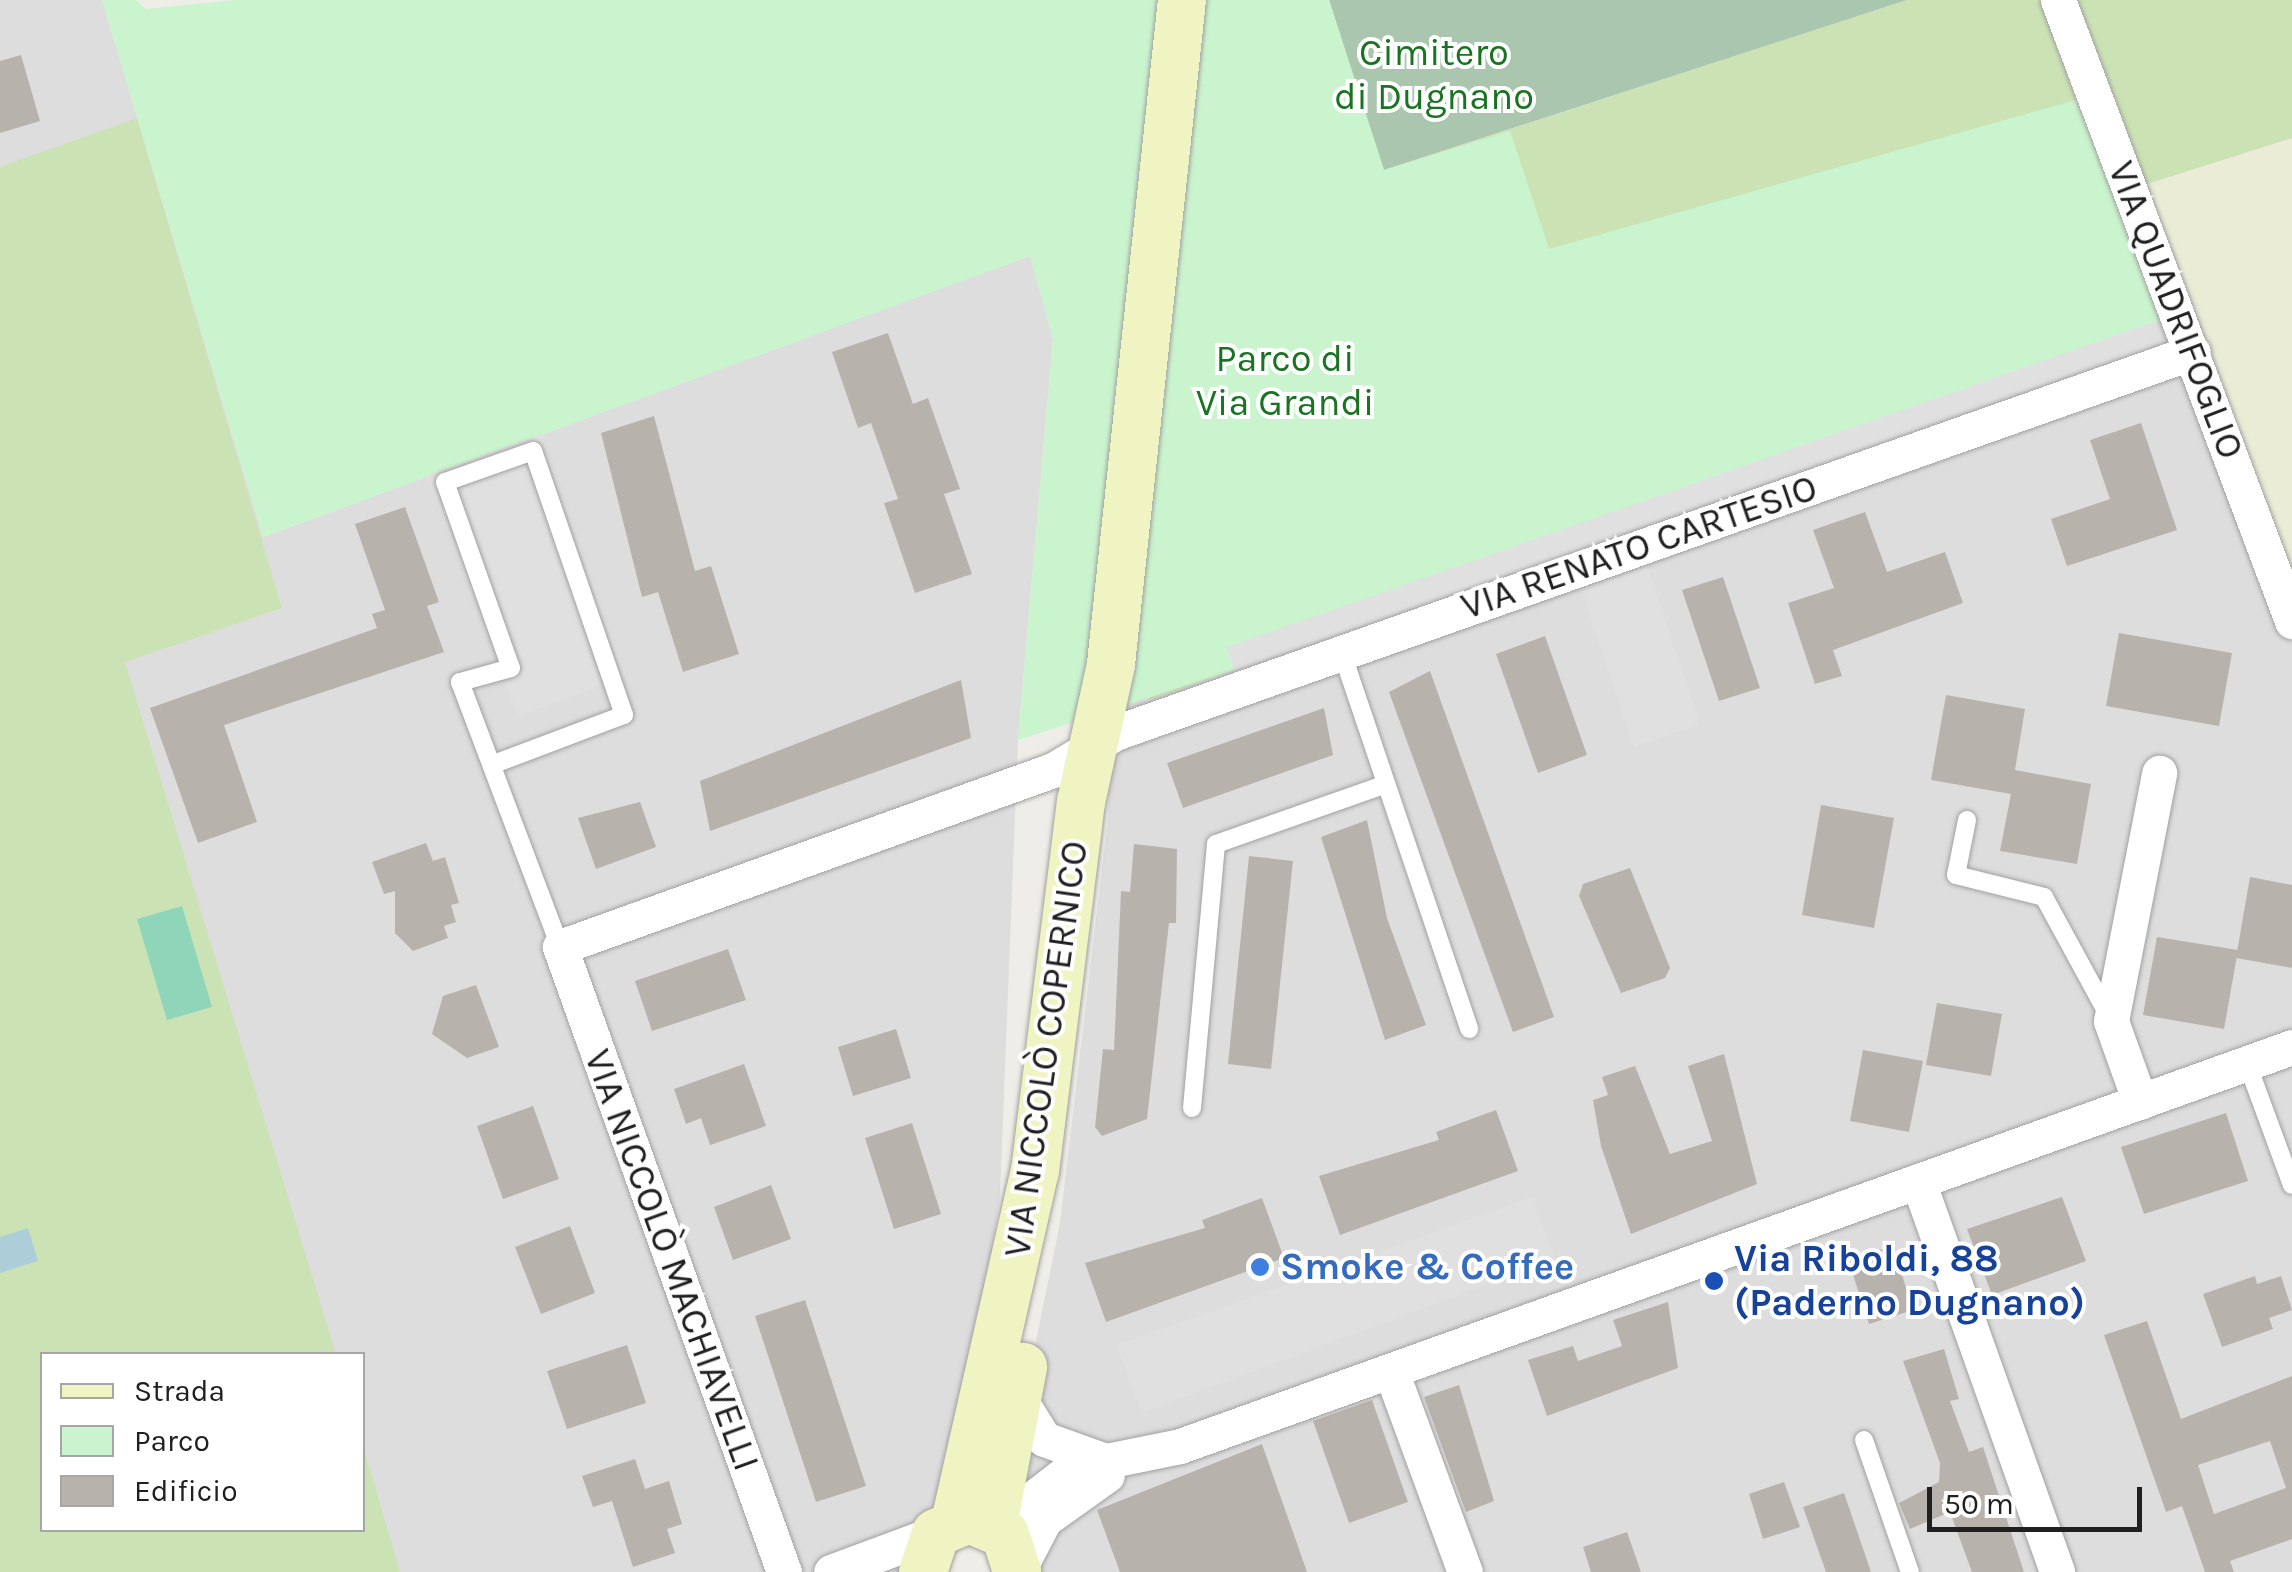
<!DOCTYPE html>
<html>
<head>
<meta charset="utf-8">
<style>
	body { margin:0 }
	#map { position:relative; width:2292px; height:1572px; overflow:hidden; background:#efede7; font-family:Karla,sans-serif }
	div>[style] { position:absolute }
	.residential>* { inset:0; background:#dedddd }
	.farmland>* { inset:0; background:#eaecd5 }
	.grass>* { inset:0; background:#cbe3b4 }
	.cemetery>* { inset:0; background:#abc6af }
	.park>* { inset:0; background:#caf4ce }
	.pitch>* { inset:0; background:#8fd5ba }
	.parking>* { inset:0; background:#e0e0e0 }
	.water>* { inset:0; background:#adced8 }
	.building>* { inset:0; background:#b8b2ad }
	.roads { filter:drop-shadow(0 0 2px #a1a1a1) drop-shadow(0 0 2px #a1a1a1) }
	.lane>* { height:18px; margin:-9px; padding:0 9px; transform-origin:9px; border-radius:9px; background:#fff }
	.street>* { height:35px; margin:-17.5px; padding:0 17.5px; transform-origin:17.5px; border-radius:17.5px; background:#fff }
	.secondary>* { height:48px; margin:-24px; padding:0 24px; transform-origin:24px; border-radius:24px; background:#f0f3c2 }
	.dots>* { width:28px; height:28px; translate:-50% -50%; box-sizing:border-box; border:5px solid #fff; border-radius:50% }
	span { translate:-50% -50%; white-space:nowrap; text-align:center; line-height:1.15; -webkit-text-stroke:8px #fff; paint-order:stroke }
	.park-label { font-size:38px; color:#197321 }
	.street-label { font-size:38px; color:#202020 }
	.transit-label { font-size:38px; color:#164399; font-weight:700 }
	.left { translate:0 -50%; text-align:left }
	.shop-label { font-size:38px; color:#366cbe; font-weight:700 }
	.legend { position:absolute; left:40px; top:1352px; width:325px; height:180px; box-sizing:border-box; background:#fff; border:2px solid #a6a6a6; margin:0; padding:12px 18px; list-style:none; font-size:30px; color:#202020 }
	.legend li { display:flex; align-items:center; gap:20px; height:50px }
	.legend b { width:50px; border:2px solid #a6a6a6 }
	.scale { position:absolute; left:1927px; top:1487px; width:215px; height:45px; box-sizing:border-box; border:5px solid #202020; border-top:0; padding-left:12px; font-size:30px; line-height:35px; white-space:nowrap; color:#202020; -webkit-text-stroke:8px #fff; paint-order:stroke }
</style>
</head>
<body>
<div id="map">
	<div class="residential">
		<i style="clip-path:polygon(evenodd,0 0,102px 0,263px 537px,1030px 255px,1053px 339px,1018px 740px,1000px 1196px,951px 1515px,916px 1572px,0 1572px,0 0,42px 1354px,362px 1354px,362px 1530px,42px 1530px,42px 1354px)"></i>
		<i style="clip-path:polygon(2189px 310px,2292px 579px,2292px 1572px,1024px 1572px,1005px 1493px,1060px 1223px,1108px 818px,1110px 714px,1227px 647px)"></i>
	</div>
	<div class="farmland">
		<i style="clip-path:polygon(2292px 138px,2292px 579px,2144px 185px)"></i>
	</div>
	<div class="grass">
		<i style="clip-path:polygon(1198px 0,1329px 0,1385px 170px,1907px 0,2042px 0,2083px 98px,1626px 509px,1227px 647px,1234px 670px,1149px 700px)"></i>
		<i style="clip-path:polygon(2075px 0,2292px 0,2292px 138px,2144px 185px)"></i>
		<i style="clip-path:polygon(137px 118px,282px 608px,125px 662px,336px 1354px,42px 1354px,42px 1530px,362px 1530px,363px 1445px,400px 1572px,0 1572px,0 167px)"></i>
	</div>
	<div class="cemetery">
		<i style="clip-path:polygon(1329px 0,1907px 0,1384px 170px)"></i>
	</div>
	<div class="park">
		<i style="clip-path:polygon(102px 0,136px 0,146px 9px,234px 0,1329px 0,1384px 170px,1510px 131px,1549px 249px,2083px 98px,2167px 318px,1228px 647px,1234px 670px,1018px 740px,1053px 339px,1030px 256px,263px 537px)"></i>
	</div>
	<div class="pitch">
		<i style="clip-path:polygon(182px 906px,212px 1007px,167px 1020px,137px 919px)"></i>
	</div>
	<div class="parking">
		<i style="clip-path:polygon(2157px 321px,2165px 346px,1234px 670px,1227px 647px)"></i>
		<i style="clip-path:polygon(542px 434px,627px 677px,518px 716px,426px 476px)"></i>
		<i style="clip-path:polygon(1647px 566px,1700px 724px,1634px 747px,1581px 589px)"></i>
		<i style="clip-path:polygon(1532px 1197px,1555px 1259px,1142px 1413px,1117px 1345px)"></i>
	</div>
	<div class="water">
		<i style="clip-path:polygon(28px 1228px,38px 1261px,0 1273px,0 1237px)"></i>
	</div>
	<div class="building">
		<i style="clip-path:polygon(21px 55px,40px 121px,0 133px,0 61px)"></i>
		<i style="clip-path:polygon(888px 333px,913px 404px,928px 398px,960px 489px,944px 494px,972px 574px,915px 593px,884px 503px,898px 499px,871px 423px,858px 428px,832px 352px)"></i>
		<i style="clip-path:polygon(654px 416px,695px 571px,711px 566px,739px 654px,683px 672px,658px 592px,642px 597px,601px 433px)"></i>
		<i style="clip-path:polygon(2141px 423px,2177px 530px,2067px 566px,2051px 519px,2110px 499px,2090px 440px)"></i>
		<i style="clip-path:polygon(405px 507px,439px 602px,427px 606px,444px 652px,224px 725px,257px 822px,198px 843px,150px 708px,377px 628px,372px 614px,385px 610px,355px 524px)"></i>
		<i style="clip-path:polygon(1865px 512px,1887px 572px,1945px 552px,1963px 603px,1833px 650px,1842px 676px,1815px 684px,1788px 603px,1834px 588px,1813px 530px)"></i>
		<i style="clip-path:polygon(1723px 577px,1760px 688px,1719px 701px,1682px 590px)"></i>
		<i style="clip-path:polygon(2119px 633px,2232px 653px,2219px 726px,2106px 706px)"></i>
		<i style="clip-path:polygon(1545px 636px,1587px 755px,1538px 773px,1496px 654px)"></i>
		<i style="clip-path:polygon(1430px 671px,1554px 1017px,1513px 1032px,1389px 692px)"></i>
		<i style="clip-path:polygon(961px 680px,971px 738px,710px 831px,700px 781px)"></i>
		<i style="clip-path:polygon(1946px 695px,2025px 709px,2015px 770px,2091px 784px,2077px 864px,2000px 851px,2011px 794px,1931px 780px)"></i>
		<i style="clip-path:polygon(1324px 708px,1333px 755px,1183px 808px,1167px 763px)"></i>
		<i style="clip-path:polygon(640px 802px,656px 847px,596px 869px,578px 818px)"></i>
		<i style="clip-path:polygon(1821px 805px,1894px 818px,1874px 928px,1802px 915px)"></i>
		<i style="clip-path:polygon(1367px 820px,1387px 918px,1426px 1025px,1385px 1040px,1321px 837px)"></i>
		<i style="clip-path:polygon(426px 843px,433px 861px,445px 857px,459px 903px,451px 905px,456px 922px,444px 926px,448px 938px,413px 951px,395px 933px,395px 891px,384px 894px,372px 862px)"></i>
		<i style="clip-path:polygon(1134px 844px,1177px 849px,1176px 923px,1169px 923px,1147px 1119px,1102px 1136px,1095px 1127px,1103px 1049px,1114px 1050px,1121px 891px,1130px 892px)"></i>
		<i style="clip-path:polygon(1249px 856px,1293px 861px,1271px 1069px,1228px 1064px)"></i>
		<i style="clip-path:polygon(1630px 868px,1670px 968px,1665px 978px,1621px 993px,1579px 896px,1583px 884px)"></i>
		<i style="clip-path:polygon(2250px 877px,2292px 885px,2292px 968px,2236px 958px)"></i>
		<i style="clip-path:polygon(2157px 937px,2238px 950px,2224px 1029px,2143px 1015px)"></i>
		<i style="clip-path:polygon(728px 949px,746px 1000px,652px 1031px,635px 981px)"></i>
		<i style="clip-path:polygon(476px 985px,499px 1047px,467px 1058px,432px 1034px,443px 996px)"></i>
		<i style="clip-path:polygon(1937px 1003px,2002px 1014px,1991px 1076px,1926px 1065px)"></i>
		<i style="clip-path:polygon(896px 1029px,911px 1078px,853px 1096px,838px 1047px)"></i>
		<i style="clip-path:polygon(1863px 1050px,1923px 1061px,1909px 1132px,1850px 1121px)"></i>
		<i style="clip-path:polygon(1724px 1054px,1757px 1184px,1631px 1234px,1601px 1146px,1593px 1100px,1608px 1095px,1602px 1077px,1635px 1066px,1670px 1154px,1712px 1141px,1688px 1066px)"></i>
		<i style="clip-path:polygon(744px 1064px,766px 1126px,710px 1145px,701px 1118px,686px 1124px,674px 1089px)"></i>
		<i style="clip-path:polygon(533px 1106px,559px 1179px,503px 1199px,477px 1126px)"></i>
		<i style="clip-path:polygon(1496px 1110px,1518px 1171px,1340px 1235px,1319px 1176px,1439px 1140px,1436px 1132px)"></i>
		<i style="clip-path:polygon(2226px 1113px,2248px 1181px,2144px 1214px,2121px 1147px)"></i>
		<i style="clip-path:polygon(912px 1123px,941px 1214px,894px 1229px,865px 1138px)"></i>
		<i style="clip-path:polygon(771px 1185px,791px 1239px,733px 1260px,714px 1207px)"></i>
		<i style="clip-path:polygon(2062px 1197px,2086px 1261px,1992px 1295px,1967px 1229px)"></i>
		<i style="clip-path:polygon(1262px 1198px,1284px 1258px,1106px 1322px,1085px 1263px,1205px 1228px,1202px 1220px)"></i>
		<i style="clip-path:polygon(570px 1226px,595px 1293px,541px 1314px,515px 1247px)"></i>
		<i style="clip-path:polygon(1893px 1246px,1913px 1310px,1869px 1324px,1848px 1259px)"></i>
		<i style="clip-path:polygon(2255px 1276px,2257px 1284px,2281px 1276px,2292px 1310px,2269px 1318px,2273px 1329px,2222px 1347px,2203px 1294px)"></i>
		<i style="clip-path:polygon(805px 1300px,866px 1486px,816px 1502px,755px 1316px)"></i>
		<i style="clip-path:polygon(1668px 1302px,1678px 1368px,1547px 1416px,1528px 1360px,1573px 1346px,1578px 1361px,1622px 1346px,1613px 1320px)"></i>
		<i style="clip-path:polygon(evenodd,2147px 1321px,2181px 1419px,2292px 1376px,2292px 1539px,2230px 1561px,2234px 1572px,2205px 1572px,2182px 1506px,2166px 1512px,2104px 1335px,2147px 1321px,2270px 1441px,2286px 1488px,2214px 1514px,2198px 1465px,2270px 1441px)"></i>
		<i style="clip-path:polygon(627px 1345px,646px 1403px,567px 1429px,547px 1371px)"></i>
		<i style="clip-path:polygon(1944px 1349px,1959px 1399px,1950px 1401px,1969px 1452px,1983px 1447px,2024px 1572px,1972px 1572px,1950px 1512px,1910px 1529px,1899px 1503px,1939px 1482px,1940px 1463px,1903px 1361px)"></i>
		<i style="clip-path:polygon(1459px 1385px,1494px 1501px,1466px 1512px,1424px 1397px)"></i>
		<i style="clip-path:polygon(1372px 1400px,1408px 1502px,1349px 1523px,1313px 1421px)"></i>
		<i style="clip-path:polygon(1262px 1444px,1307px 1572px,1120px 1572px,1097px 1510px)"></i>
		<i style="clip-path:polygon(635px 1459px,645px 1489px,669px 1481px,682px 1524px,667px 1529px,675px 1553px,633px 1567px,612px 1501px,593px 1507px,582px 1476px)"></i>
		<i style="clip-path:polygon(1784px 1482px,1800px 1527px,1763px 1539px,1749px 1494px)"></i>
		<i style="clip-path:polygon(1844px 1493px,1871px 1572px,1826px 1572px,1803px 1507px)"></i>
		<i style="clip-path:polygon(1627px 1532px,1641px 1572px,1591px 1572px,1583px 1547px)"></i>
	</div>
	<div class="roads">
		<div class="lane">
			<i style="left:1342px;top:653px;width:397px;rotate:71.3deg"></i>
			<i style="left:494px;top:764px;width:139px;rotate:-20.7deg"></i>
			<i style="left:624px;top:715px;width:279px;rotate:-109deg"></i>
			<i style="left:533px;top:451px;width:93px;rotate:160.6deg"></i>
			<i style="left:445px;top:482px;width:197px;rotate:70.5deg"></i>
			<i style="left:511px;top:668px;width:53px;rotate:164.6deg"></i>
			<i style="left:460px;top:682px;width:283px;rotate:69.3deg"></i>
			<i style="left:1967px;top:820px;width:56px;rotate:101.3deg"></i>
			<i style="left:1956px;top:875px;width:91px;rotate:14deg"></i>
			<i style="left:2044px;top:897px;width:136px;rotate:61.4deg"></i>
			<i style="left:2247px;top:1063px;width:130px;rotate:69.8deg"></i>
			<i style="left:1192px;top:1108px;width:265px;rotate:-84.8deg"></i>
			<i style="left:1216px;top:844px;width:180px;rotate:-19.4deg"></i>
			<i style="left:1864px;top:1440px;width:140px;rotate:70.8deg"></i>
		</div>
		<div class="street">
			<i style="left:2058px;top:0;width:664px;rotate:69.35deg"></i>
			<i style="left:2140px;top:1102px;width:86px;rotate:-109.7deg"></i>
			<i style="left:2111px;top:1021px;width:253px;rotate:-79deg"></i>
			<i style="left:1918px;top:1181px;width:415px;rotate:70.4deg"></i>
			<i style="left:1391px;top:1371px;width:214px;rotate:69.8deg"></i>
			<i style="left:1018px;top:1397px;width:49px;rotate:58.2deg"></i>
			<i style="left:1044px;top:1439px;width:63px;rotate:19.6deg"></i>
			<i style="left:996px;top:1527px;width:96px;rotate:-37.8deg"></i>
			<i style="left:1072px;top:1468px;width:110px;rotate:-11.5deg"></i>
			<i style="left:1180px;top:1446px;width:1181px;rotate:-19.74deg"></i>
			<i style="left:784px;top:1572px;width:664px;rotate:-109.72deg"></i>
			<i style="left:560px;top:947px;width:524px;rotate:-19.75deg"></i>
			<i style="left:1053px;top:770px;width:72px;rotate:-30.8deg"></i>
			<i style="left:1115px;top:733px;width:1143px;rotate:-19.47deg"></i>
			<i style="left:831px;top:1572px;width:112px;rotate:-20.4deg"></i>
			<i style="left:1017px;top:1572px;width:60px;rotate:-62.2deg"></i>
			<i style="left:1045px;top:1519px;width:76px;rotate:-35.4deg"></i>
		</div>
		<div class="secondary">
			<i style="left:955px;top:1522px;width:360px;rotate:-77.2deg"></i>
			<i style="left:1035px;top:1171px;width:372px;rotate:-82.9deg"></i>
			<i style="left:1081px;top:802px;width:141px;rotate:-77.7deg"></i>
			<i style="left:1111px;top:664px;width:668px;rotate:-83.9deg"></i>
			<i style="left:993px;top:1525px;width:161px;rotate:-79.2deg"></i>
			<i style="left:923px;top:1572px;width:41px;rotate:-71.6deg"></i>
			<i style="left:936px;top:1533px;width:36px;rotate:-23deg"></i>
			<i style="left:969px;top:1519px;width:39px;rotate:23deg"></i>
			<i style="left:1005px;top:1534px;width:40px;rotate:72deg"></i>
		</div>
	</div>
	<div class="dots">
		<i style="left:1260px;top:1267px;background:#3f7fe0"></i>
		<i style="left:1714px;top:1281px;background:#1a4fb4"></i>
	</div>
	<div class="park-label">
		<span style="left:1434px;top:75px">Cimitero<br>di Dugnano</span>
		<span style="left:1285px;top:381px">Parco di<br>Via Grandi</span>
	</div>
	<div class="street-label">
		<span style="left:2176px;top:310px;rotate:69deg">VIA QUADRIFOGLIO</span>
		<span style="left:1639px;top:547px;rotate:-19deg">VIA RENATO CARTESIO</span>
		<span style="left:1046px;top:1049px;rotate:-82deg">VIA NICCOLÒ COPERNICO</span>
		<span style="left:672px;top:1260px;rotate:70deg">VIA NICCOLÒ MACHIAVELLI</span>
	</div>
	<div class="transit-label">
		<span class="left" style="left:1734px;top:1281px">Via Riboldi, 88<br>(Paderno Dugnano)</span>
	</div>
	<div class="shop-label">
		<span class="left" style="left:1280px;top:1267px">Smoke &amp; Coffee</span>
	</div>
	<ul class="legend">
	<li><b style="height:12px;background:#f0f3c2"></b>Strada</li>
	<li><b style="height:28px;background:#caf4ce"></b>Parco</li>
	<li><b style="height:28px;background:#b8b2ad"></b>Edificio</li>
	</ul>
	<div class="scale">50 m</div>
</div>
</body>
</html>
